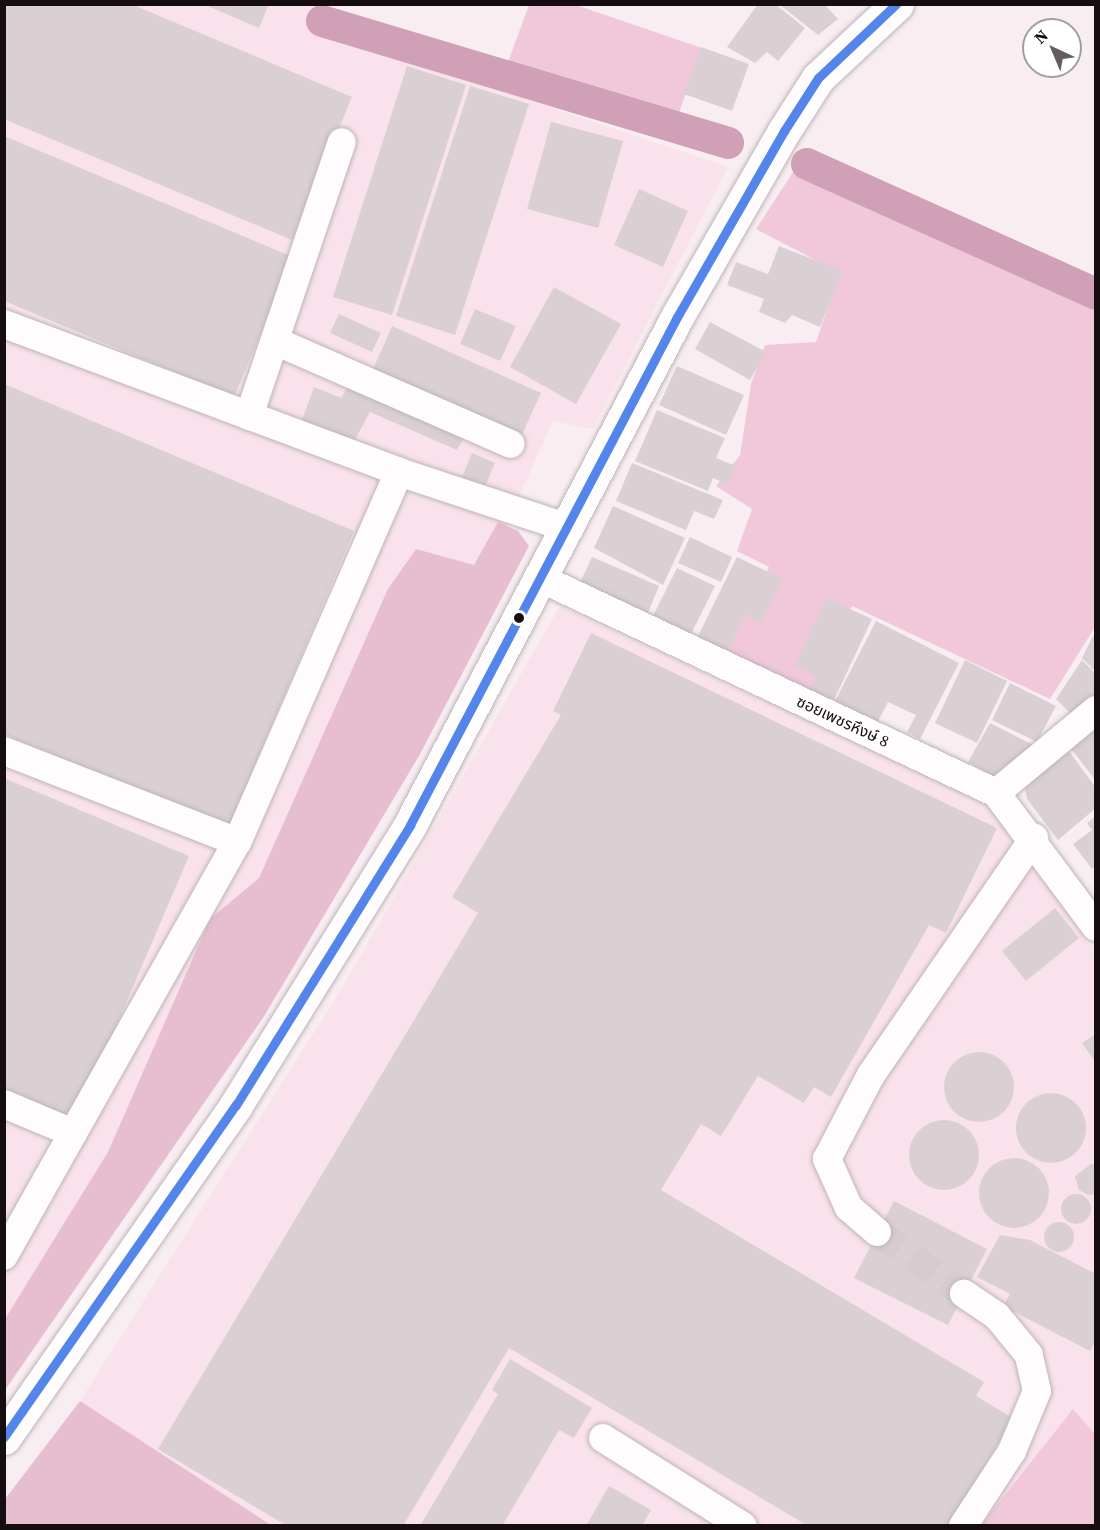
<!DOCTYPE html>
<html>
<head>
<meta charset="utf-8">
<style>
	body { margin:0 }
	#map { position:relative; width:1100px; height:1530px; overflow:hidden; background:#f8eef2; font-family:"Source Serif 4","Noto Sans Thai",serif }
	div>[style] { position:absolute }
	.built>* { inset:0; background:#f9e2eb }
	.green>* { inset:0; background:#f0c8da }
	.forest>* { inset:0; background:#e6becf }
	.canal>* { height:32px; margin:-16px; padding:0 16px; transform-origin:16px; border-radius:16px; background:#d0a1b6 }
	.building>* { inset:0; background:#dad0d4 }
	.round { border-radius:50% }
	.minor-tunnel>* { height:28px; margin-top:-14px; transform-origin:0; background:repeating-linear-gradient(90deg,#d6ccd0 0 28px,transparent 0 42px) }
	.roads { filter:drop-shadow(0 0 2px #beb4b8) drop-shadow(0 0 2px #beb4b8) }
	.minor>* { height:28px; margin:-14px; padding:0 14px; transform-origin:14px; border-radius:14px; background:#fefcfd }
	.major>* { height:33px; margin:-16.5px; padding:0 16.5px; transform-origin:16.5px; border-radius:16.5px; background:#fefcfd }
	.bus-1>* { height:9px; margin:-4.5px; padding:0 4.5px; transform-origin:4.5px; border-radius:4.5px; background:#5385ea }
	.dots>* { width:16px; height:16px; translate:-50% -50%; box-sizing:border-box; border:3px solid #fff; border-radius:50% }
	span { translate:-50% -50%; white-space:nowrap; text-align:center; line-height:1.15; -webkit-text-stroke:5px #fff; paint-order:stroke }
	.street-label { font-size:16px; color:#160d11 }
	.frame { position:absolute; inset:0; border:6px solid #160d11; pointer-events:none }
	.north { position:absolute; left:1022px; top:18px; width:60px; height:60px; box-sizing:border-box; background:#fff; border:2px solid #a29ea0; border-radius:50%; rotate:316deg; font-size:16px; font-weight:700; line-height:24px; text-align:center; color:#160d11 }
	.north::after { content:''; display:block; margin:auto; width:21px; height:27px; background:#655c60; clip-path:polygon(50% 0,100% 100%,50% 72%,0 100%) }
</style>
</head>
<body>
<div id="map">
	<div class="built">
		<i style="clip-path:polygon(5px 5px,316px 5px,310px 27px,728px 167px,593px 429px,553px 421px,495px 550px,5px 1353px)"></i>
		<i style="clip-path:polygon(560px 606px,1000px 811px,1095px 954px,1095px 1434px,1072px 1410px,981px 1525px,271px 1525px,80px 1401px,342px 988px)"></i>
	</div>
	<div class="green">
		<i style="clip-path:polygon(529px 5px,576px 5px,702px 48px,676px 121px,508px 62px)"></i>
		<i style="clip-path:polygon(808px 149px,1095px 282px,1095px 627px,1050px 699px,852px 606px,809px 696px,720px 657px,769px 567px,737px 551px,752px 509px,716px 486px,740px 455px,751px 384px,765px 345px,816px 342px,840px 273px,756px 229px)"></i>
		<i style="clip-path:polygon(1073px 1409px,1095px 1434px,1095px 1525px,981px 1525px)"></i>
	</div>
	<div class="forest">
		<i style="clip-path:polygon(498px 522px,518px 531px,529px 546px,419px 756px,263px 1018px,5px 1390px,5px 1319px,108px 1152px,210px 919px,259px 878px,388px 589px,416px 549px,474px 565px)"></i>
		<i style="clip-path:polygon(80px 1401px,271px 1525px,5px 1525px,5px 1499px)"></i>
	</div>
	<div class="canal">
		<i style="left:322px;top:21px;width:424px;rotate:16.7deg"></i>
		<i style="left:807px;top:164px;width:317px;rotate:24.2deg"></i>
	</div>
	<div class="building">
		<i style="clip-path:polygon(4px 4px,131px 4px,352px 97px,292px 240px,4px 119px)"></i>
		<i style="clip-path:polygon(203px 4px,269px 4px,259px 28px)"></i>
		<i style="clip-path:polygon(758px 4px,775px 4px,805px 28px,778px 61px,767px 52px,755px 63px,727px 47px)"></i>
		<i style="clip-path:polygon(779px 4px,824px 4px,838px 19px,818px 35px)"></i>
		<i style="clip-path:polygon(701px 47px,749px 64px,732px 111px,684px 94px)"></i>
		<i style="clip-path:polygon(407px 66px,466px 85px,392px 315px,333px 297px)"></i>
		<i style="clip-path:polygon(470px 86px,529px 104px,455px 335px,396px 316px)"></i>
		<i style="clip-path:polygon(551px 122px,623px 141px,598px 228px,527px 209px)"></i>
		<i style="clip-path:polygon(4px 136px,293px 257px,234px 397px,4px 301px)"></i>
		<i style="clip-path:polygon(639px 189px,688px 211px,663px 267px,614px 245px)"></i>
		<i style="clip-path:polygon(779px 246px,843px 271px,820px 327px,792px 315px,785px 323px,759px 312px,764px 299px,727px 285px,736px 262px,768px 274px)"></i>
		<i style="clip-path:polygon(554px 287px,621px 324px,576px 404px,510px 367px)"></i>
		<i style="clip-path:polygon(475px 309px,516px 326px,500px 361px,460px 344px)"></i>
		<i style="clip-path:polygon(339px 314px,381px 333px,372px 352px,330px 333px)"></i>
		<i style="clip-path:polygon(710px 322px,766px 352px,750px 380px,695px 349px)"></i>
		<i style="clip-path:polygon(392px 326px,541px 393px,519px 441px,371px 374px)"></i>
		<i style="clip-path:polygon(677px 366px,744px 395px,726px 435px,659px 405px)"></i>
		<i style="clip-path:polygon(351px 382px,467px 433px,457px 450px,370px 412px,352px 445px,299px 428px,314px 387px,341px 398px)"></i>
		<i style="clip-path:polygon(4px 384px,354px 531px,228px 828px,4px 734px)"></i>
		<i style="clip-path:polygon(657px 410px,725px 438px,716px 458px,736px 466px,728px 485px,713px 478px,708px 491px,635px 461px)"></i>
		<i style="clip-path:polygon(472px 453px,495px 463px,485px 487px,462px 477px)"></i>
		<i style="clip-path:polygon(632px 463px,723px 500px,714px 519px,694px 511px,686px 530px,616px 501px)"></i>
		<i style="clip-path:polygon(613px 506px,685px 538px,663px 585px,594px 548px)"></i>
		<i style="clip-path:polygon(690px 537px,732px 557px,721px 582px,678px 563px)"></i>
		<i style="clip-path:polygon(592px 557px,659px 586px,647px 615px,579px 585px)"></i>
		<i style="clip-path:polygon(737px 557px,783px 579px,761px 623px,745px 615px,726px 653px,697px 638px)"></i>
		<i style="clip-path:polygon(677px 568px,715px 586px,690px 636px,652px 618px)"></i>
		<i style="clip-path:polygon(826px 598px,872px 619px,834px 700px,809px 690px,816px 677px,795px 665px)"></i>
		<i style="clip-path:polygon(876px 621px,959px 663px,920px 739px,907px 732px,916px 715px,888px 702px,877px 723px,835px 701px)"></i>
		<i style="clip-path:polygon(591px 633px,997px 828px,946px 933px,929px 925px,831px 1097px,814px 1087px,804px 1103px,758px 1076px,721px 1136px,701px 1124px,661px 1190px,984px 1382px,976px 1396px,1013px 1418px,949px 1526px,808px 1526px,509px 1348px,403px 1526px,287px 1526px,158px 1449px,478px 913px,452px 897px,561px 715px,553px 711px)"></i>
		<i style="clip-path:polygon(1093px 636px,1096px 638px,1096px 672px,1082px 658px)"></i>
		<i style="clip-path:polygon(965px 660px,1007px 681px,977px 743px,935px 723px)"></i>
		<i style="clip-path:polygon(1082px 660px,1096px 674px,1096px 695px,1072px 715px,1056px 699px)"></i>
		<i style="clip-path:polygon(1010px 683px,1056px 706px,1037px 742px,992px 720px)"></i>
		<i style="clip-path:polygon(990px 723px,1033px 745px,996px 777px,968px 762px)"></i>
		<i style="clip-path:polygon(1093px 727px,1096px 731px,1096px 781px,1069px 746px)"></i>
		<i style="clip-path:polygon(1069px 751px,1096px 788px,1096px 808px,1058px 840px,1027px 799px,1024px 784px)"></i>
		<i style="clip-path:polygon(4px 778px,189px 856px,76px 1120px,4px 1090px)"></i>
		<i style="clip-path:polygon(1096px 816px,1096px 866px,1092px 869px,1073px 844px,1092px 830px,1087px 823px)"></i>
		<i style="clip-path:polygon(1055px 908px,1079px 938px,1026px 981px,1002px 951px)"></i>
		<i style="clip-path:polygon(1096px 1034px,1096px 1063px,1082px 1043px)"></i>
		<i class="round" style="left:944px;top:1052px;width:70px;height:70px"></i>
		<i class="round" style="left:1016px;top:1093px;width:70px;height:70px"></i>
		<i class="round" style="left:909px;top:1120px;width:70px;height:70px"></i>
		<i class="round" style="left:979px;top:1158px;width:70px;height:70px"></i>
		<i style="clip-path:polygon(1091px 1164px,1096px 1165px,1096px 1194px,1088px 1195px,1079px 1190px,1075px 1176px)"></i>
		<i class="round" style="left:1061px;top:1194px;width:30px;height:30px"></i>
		<i style="clip-path:polygon(894px 1201px,987px 1249px,948px 1325px,854px 1278px)"></i>
		<i class="round" style="left:1044px;top:1222px;width:30px;height:30px"></i>
		<i style="clip-path:polygon(1000px 1235px,1030px 1240px,1096px 1274px,1096px 1340px,1090px 1351px,1003px 1306px,1010px 1294px,977px 1277px)"></i>
		<i style="clip-path:polygon(510px 1359px,592px 1408px,574px 1438px,559px 1430px,502px 1526px,420px 1526px,498px 1394px,492px 1390px)"></i>
		<i style="clip-path:polygon(609px 1486px,651px 1510px,642px 1526px,586px 1526px)"></i>
	</div>
	<div class="minor-tunnel">
		<i style="left:877px;top:1232px;width:107px;rotate:35.5deg"></i>
	</div>
	<div class="roads">
		<div class="minor">
			<i style="left:4px;top:324px;width:422px;rotate:20.5deg"></i>
			<i style="left:399px;top:472px;width:404px;rotate:113.6deg"></i>
			<i style="left:237px;top:842px;width:475px;rotate:119.4deg"></i>
			<i style="left:275px;top:341px;width:257px;rotate:23.6deg"></i>
			<i style="left:249px;top:416px;width:289px;rotate:-71.3deg"></i>
			<i style="left:399px;top:472px;width:175px;rotate:18.3deg"></i>
			<i style="left:540px;top:578px;width:504px;rotate:25.24deg"></i>
			<i style="left:996px;top:793px;width:167px;rotate:53.3deg"></i>
			<i style="left:4px;top:751px;width:250px;rotate:21.3deg"></i>
			<i style="left:996px;top:793px;width:130px;rotate:-39.7deg"></i>
			<i style="left:4px;top:1104px;width:75px;rotate:22.8deg"></i>
			<i style="left:877px;top:1232px;width:37px;rotate:-139deg"></i>
			<i style="left:849px;top:1208px;width:54px;rotate:-114.2deg"></i>
			<i style="left:827px;top:1159px;width:95px;rotate:-62.4deg"></i>
			<i style="left:871px;top:1075px;width:288px;rotate:-55.5deg"></i>
			<i style="left:603px;top:1438px;width:165px;rotate:32.2deg"></i>
			<i style="left:963px;top:1526px;width:90px;rotate:-56.8deg"></i>
			<i style="left:1012px;top:1451px;width:65px;rotate:-67.4deg"></i>
			<i style="left:1037px;top:1391px;width:37px;rotate:-103deg"></i>
			<i style="left:1029px;top:1355px;width:50px;rotate:-129.4deg"></i>
			<i style="left:997px;top:1316px;width:40px;rotate:-146deg"></i>
		</div>
		<div class="major">
			<i style="left:4px;top:1438px;width:406px;rotate:-55.1deg"></i>
			<i style="left:236px;top:1105px;width:330px;rotate:-58.1deg"></i>
			<i style="left:410px;top:825px;width:574px;rotate:-62.27deg"></i>
			<i style="left:677px;top:317px;width:215px;rotate:-60.1deg"></i>
			<i style="left:784px;top:131px;width:63px;rotate:-57.3deg"></i>
			<i style="left:818px;top:78px;width:108px;rotate:-43.1deg"></i>
		</div>
	</div>
	<div class="bus-1">
		<i style="left:4px;top:1437px;width:405px;rotate:-55.1deg"></i>
		<i style="left:236px;top:1105px;width:330px;rotate:-58.1deg"></i>
		<i style="left:410px;top:825px;width:574px;rotate:-62.27deg"></i>
		<i style="left:677px;top:317px;width:215px;rotate:-60.1deg"></i>
		<i style="left:784px;top:131px;width:63px;rotate:-57.3deg"></i>
		<i style="left:818px;top:78px;width:108px;rotate:-43.5deg"></i>
	</div>
	<div class="dots">
		<i style="left:519px;top:618px;background:#160d11"></i>
	</div>
	<div class="street-label">
		<span style="left:843px;top:721px;rotate:25deg">ซอยเพชรหึงษ์ 8</span>
	</div>
	<div class="frame"></div>
	<div class="north">N</div>
</div>
</body>
</html>
